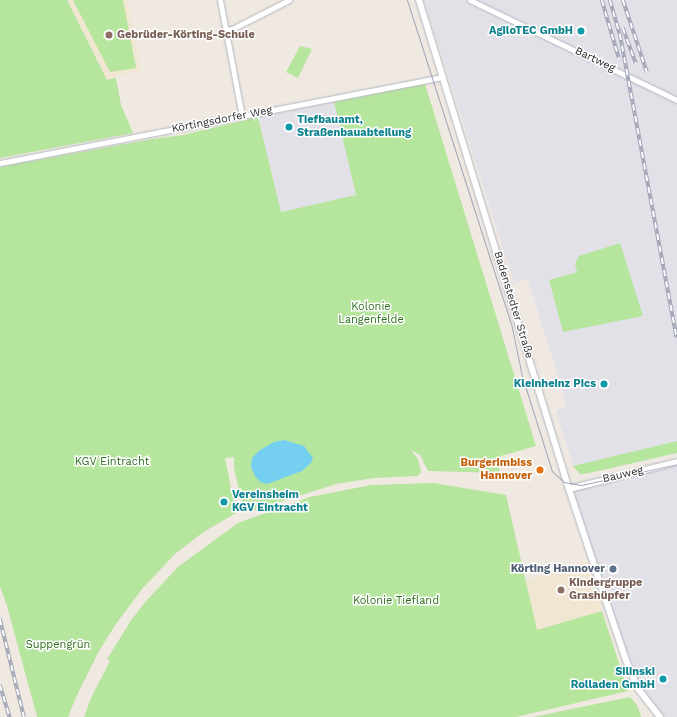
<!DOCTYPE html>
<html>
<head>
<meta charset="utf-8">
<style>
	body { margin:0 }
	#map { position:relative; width:677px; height:717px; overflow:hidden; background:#efe9e1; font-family:"Work Sans",sans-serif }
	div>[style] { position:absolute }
	.industrial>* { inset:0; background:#e3e1e8 }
	.education>* { inset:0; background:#f0e6d1 }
	.green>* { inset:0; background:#b6e59e }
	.water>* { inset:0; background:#75cff0 }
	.roads { filter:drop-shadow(0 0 1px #b4b7c1) drop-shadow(0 0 1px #b4b7c1) }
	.minor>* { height:5px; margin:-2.5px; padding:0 2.5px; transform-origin:2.5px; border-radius:2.5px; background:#fff }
	.tertiary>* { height:6px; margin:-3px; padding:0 3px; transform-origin:3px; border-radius:3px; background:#fff }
	.tram>* { height:1px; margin:-0.5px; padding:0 0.5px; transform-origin:0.5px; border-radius:0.5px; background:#a3a6b8 }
	.rail>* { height:3.5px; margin-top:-1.75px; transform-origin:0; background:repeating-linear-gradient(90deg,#fff 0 6px,#a3a6b8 0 12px); box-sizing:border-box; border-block:1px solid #a3a6b8 }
	.dots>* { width:11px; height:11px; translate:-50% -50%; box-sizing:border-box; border:2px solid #fff; border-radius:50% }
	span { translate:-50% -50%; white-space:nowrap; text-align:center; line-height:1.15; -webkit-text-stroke:3px #fff; paint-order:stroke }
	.culture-label { font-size:11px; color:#0d838f; font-weight:700 }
	.right { translate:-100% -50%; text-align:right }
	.left { translate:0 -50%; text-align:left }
	.education-label { font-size:11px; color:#785e54; font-weight:700 }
	.street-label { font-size:11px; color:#2e2e2e }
	.park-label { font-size:11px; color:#2c6e1b }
	.food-label { font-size:11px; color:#c56008; font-weight:700 }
	.service-label { font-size:11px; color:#4e5e75; font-weight:700 }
</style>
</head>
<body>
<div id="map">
	<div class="industrial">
		<i style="clip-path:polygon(424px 0,677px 0,677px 453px,589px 473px,580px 474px,574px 468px,556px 411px,567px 406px,528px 279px,514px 283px)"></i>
		<i style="clip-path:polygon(334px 102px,356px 195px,281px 212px,258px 117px)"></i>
		<i style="clip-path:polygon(677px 462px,677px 717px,660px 717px,639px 690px,569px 489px)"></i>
	</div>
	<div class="education">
		<i style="clip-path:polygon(67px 0,127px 0,141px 71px,116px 75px,116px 78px,107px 80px)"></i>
		<i style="clip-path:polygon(585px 561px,602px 611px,537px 630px,526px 581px)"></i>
	</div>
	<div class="green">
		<i style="clip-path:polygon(0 0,67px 0,107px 80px,116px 78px,121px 105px,133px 133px,0 158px)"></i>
		<i style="clip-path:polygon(73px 0,123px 0,136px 68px,110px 72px)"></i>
		<i style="clip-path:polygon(300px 46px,312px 49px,298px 78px,286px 72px)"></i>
		<i style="clip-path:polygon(425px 84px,536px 446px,497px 457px,500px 473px,428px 471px,420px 455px,411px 450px,418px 459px,421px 471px,420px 474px,417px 476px,374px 478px,336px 484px,252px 511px,245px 508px,242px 504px,234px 468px,234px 457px,225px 458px,236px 513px,202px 533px,175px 554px,142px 589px,116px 624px,99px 651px,78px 693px,68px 717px,37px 717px,7px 606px,0 586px,0 167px,152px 139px,183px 135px,258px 117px,281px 212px,356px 195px,334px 102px)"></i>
		<i style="clip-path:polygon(620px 243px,643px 316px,563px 332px,549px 280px,577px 272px,575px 264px,579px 256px)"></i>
		<i style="clip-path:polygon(677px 441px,677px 453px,589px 473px,580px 474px,573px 466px)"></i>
		<i style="clip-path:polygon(433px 483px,506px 495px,537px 630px,602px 611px,628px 691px,516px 717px,84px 717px,91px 698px,110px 661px,107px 659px,132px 619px,146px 601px,179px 566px,238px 523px,310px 497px,371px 485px)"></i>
		<i style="clip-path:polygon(630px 697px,637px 705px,641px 717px,533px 717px)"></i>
	</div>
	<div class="water">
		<i style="clip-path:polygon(284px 440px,304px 446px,313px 458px,311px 463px,302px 471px,267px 484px,260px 482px,255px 476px,251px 467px,252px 458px,260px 450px,274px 442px)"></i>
	</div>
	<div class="roads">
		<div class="minor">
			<i style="left:220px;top:0;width:118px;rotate:79.3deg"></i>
			<i style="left:470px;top:0;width:230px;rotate:25.8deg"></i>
			<i style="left:225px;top:30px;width:7px;rotate:-8deg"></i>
			<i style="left:232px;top:29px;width:64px;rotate:-27deg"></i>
			<i style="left:0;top:163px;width:451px;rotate:-11deg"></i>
		</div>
		<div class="tertiary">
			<i style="left:419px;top:0;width:505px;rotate:72.96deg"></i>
			<i style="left:567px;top:483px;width:124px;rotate:71.7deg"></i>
			<i style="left:606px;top:601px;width:62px;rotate:71.3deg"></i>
			<i style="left:626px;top:660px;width:22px;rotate:68deg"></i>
			<i style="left:634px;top:680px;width:11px;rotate:63deg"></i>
			<i style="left:639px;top:690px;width:34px;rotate:52deg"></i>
			<i style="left:569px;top:489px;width:111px;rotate:-14deg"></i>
		</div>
	</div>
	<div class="tram">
		<i style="left:407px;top:0;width:339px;rotate:72.2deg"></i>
		<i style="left:511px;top:323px;width:54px;rotate:78.3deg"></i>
		<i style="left:522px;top:376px;width:100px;rotate:72.5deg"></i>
		<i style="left:552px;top:471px;width:16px;rotate:43deg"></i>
		<i style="left:564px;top:482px;width:17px;rotate:10deg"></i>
		<i style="left:581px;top:485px;width:98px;rotate:-12.3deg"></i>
	</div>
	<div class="rail">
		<i style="left:602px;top:0;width:60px;rotate:73.7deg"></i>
		<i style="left:610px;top:0;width:35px;rotate:74deg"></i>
		<i style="left:620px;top:34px;width:309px;rotate:79.4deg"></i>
		<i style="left:623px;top:0;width:76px;rotate:71.6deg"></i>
		<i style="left:623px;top:28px;width:38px;rotate:70deg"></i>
		<i style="left:0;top:619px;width:101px;rotate:76.2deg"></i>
		<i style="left:0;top:685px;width:34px;rotate:73deg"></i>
	</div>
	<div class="dots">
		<i style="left:581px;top:31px;background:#0f9aa8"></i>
		<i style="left:109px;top:35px;background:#8d6e63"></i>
		<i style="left:289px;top:127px;background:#0f9aa8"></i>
		<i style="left:604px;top:384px;background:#0f9aa8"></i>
		<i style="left:540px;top:470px;background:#e8710a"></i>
		<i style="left:224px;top:502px;background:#0f9aa8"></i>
		<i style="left:613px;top:569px;background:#5c6f8a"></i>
		<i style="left:561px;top:590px;background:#8d6e63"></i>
		<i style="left:663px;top:679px;background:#0f9aa8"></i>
	</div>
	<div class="culture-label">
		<span class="right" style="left:573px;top:31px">AgiloTEC GmbH</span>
		<span class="left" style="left:297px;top:127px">Tiefbauamt,<br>Straßenbauabteilung</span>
		<span class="right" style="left:596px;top:384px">Kleinheinz Pics</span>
		<span class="left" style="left:232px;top:502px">Vereinsheim<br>KGV Eintracht</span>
		<span class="right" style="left:655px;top:679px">Silinski<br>Rolladen GmbH</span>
	</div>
	<div class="education-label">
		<span class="left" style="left:117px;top:35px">Gebrüder-Körting-Schule</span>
		<span class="left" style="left:569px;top:590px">Kindergruppe<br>Grashüpfer</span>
	</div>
	<div class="street-label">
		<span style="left:595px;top:60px;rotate:26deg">Bartweg</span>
		<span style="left:222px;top:120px;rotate:-11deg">Körtingsdorfer Weg</span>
		<span style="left:513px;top:305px;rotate:73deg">Badenstedter Straße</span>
		<span style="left:623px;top:475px;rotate:-13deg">Bauweg</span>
	</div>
	<div class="park-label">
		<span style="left:371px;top:314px">Kolonie<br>Langenfelde</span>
		<span style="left:112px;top:462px">KGV Eintracht</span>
		<span style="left:396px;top:601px">Kolonie Tiefland</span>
		<span style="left:58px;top:645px">Suppengrün</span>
	</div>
	<div class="food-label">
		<span class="right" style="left:532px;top:470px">Burgerimbiss<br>Hannover</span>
	</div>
	<div class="service-label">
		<span class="right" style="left:605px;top:569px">Körting Hannover</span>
	</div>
</div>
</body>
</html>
